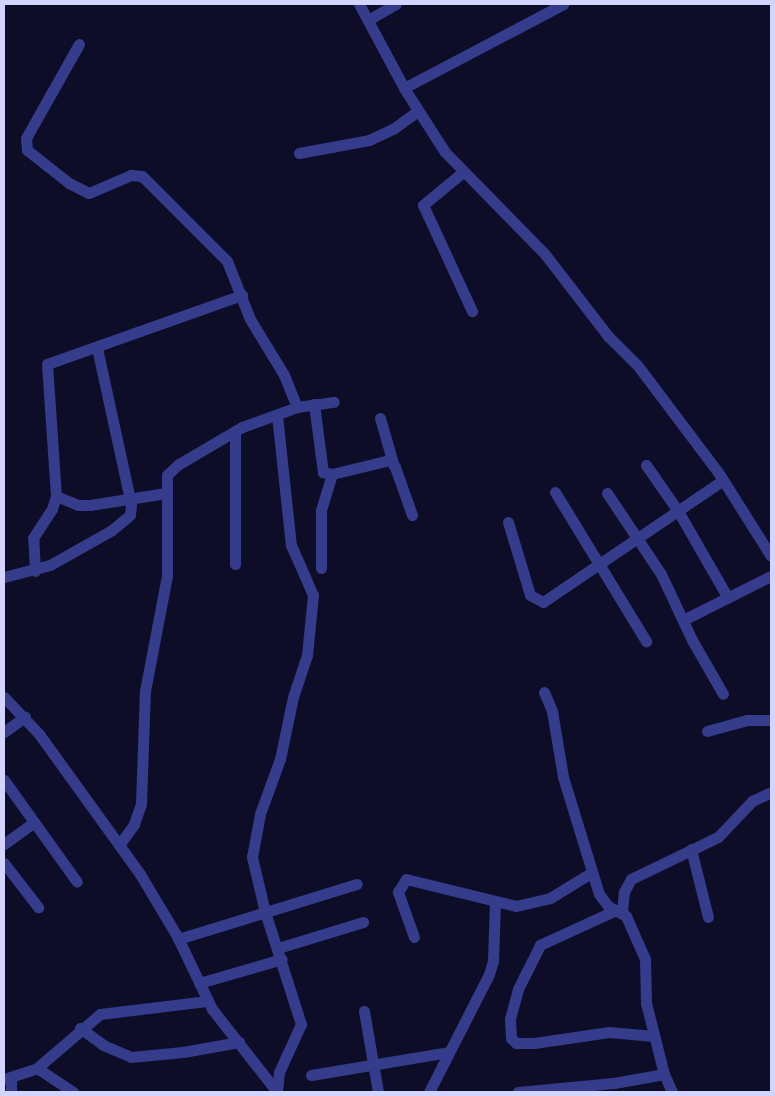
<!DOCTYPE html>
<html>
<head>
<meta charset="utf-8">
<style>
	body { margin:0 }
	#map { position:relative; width:775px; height:1096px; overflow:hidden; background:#0e0d28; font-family:Figtree,sans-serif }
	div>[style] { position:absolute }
	.minor>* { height:11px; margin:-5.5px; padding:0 5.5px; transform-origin:5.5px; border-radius:5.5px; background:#343c8b }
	span { translate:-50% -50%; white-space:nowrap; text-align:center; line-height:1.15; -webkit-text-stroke:5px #0e0d28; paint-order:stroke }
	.frame { position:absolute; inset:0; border:5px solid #d4d5ff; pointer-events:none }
</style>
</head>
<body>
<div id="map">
	<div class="minor">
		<i style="left:359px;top:4px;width:95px;rotate:61.8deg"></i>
		<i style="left:404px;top:88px;width:76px;rotate:57.4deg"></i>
		<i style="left:445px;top:152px;width:141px;rotate:45.6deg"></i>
		<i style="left:544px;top:253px;width:105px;rotate:52.4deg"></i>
		<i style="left:608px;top:336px;width:42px;rotate:45deg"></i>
		<i style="left:638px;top:366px;width:133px;rotate:53deg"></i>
		<i style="left:718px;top:472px;width:99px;rotate:57.8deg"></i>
		<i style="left:368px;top:20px;width:32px;rotate:-30deg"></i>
		<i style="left:79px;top:44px;width:108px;rotate:119.4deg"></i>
		<i style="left:26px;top:138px;width:12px;rotate:85deg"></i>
		<i style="left:27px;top:150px;width:53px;rotate:38.2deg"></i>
		<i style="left:69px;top:183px;width:22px;rotate:27deg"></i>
		<i style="left:89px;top:193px;width:46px;rotate:-23.2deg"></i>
		<i style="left:131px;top:175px;width:11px;rotate:5deg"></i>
		<i style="left:142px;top:176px;width:120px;rotate:45deg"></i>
		<i style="left:227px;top:261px;width:62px;rotate:68.4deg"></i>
		<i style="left:250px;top:319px;width:66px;rotate:58.7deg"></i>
		<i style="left:284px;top:375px;width:35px;rotate:68deg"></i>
		<i style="left:404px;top:88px;width:180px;rotate:-27.8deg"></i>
		<i style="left:299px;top:153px;width:71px;rotate:-10.5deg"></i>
		<i style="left:369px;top:140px;width:26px;rotate:-25deg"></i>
		<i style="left:393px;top:129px;width:31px;rotate:-36deg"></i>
		<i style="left:463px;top:172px;width:52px;rotate:140.5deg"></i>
		<i style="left:423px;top:205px;width:117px;rotate:65.2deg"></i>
		<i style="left:314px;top:404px;width:69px;rotate:82.5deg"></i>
		<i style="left:323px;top:472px;width:9px;rotate:13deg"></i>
		<i style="left:332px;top:474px;width:60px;rotate:-13.6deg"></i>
		<i style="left:390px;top:460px;width:9px;rotate:54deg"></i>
		<i style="left:395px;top:467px;width:51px;rotate:70.5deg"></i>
		<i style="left:277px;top:415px;width:131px;rotate:83.9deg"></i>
		<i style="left:291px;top:545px;width:55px;rotate:66.3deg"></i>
		<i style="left:313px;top:595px;width:60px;rotate:95.7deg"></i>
		<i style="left:307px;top:655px;width:44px;rotate:108.4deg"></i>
		<i style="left:293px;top:697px;width:63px;rotate:101.8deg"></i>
		<i style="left:280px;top:759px;width:59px;rotate:110deg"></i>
		<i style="left:260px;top:814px;width:44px;rotate:100.5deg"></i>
		<i style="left:252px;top:857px;width:57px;rotate:76.7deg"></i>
		<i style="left:265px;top:912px;width:118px;rotate:72.2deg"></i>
		<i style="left:301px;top:1024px;width:53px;rotate:114.6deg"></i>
		<i style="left:279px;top:1072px;width:20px;rotate:96deg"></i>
		<i style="left:380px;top:418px;width:47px;rotate:73.9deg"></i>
		<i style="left:235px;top:431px;width:133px;rotate:90deg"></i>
		<i style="left:646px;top:465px;width:56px;rotate:55.2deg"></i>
		<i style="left:678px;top:511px;width:100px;rotate:60.1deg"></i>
		<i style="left:555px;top:492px;width:175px;rotate:58.6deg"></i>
		<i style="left:607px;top:493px;width:97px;rotate:56.3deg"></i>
		<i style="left:661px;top:574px;width:73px;rotate:64.8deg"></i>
		<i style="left:692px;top:640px;width:62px;rotate:60.1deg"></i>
		<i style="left:56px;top:496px;width:24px;rotate:22deg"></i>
		<i style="left:78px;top:505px;width:12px"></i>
		<i style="left:90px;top:505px;width:77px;rotate:-9deg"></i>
		<i style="left:508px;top:522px;width:76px;rotate:73.2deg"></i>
		<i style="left:530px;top:595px;width:15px;rotate:28deg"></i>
		<i style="left:543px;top:602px;width:217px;rotate:-34.1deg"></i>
		<i style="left:321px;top:568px;width:58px;rotate:-90deg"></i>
		<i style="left:321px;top:510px;width:38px;rotate:-73deg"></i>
		<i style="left:35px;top:571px;width:33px;rotate:-93deg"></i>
		<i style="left:33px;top:538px;width:35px;rotate:-57deg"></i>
		<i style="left:52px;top:509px;width:14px;rotate:-73deg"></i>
		<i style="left:56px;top:496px;width:132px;rotate:-93.9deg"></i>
		<i style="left:47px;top:364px;width:207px;rotate:-19.5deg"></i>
		<i style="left:4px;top:577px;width:48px;rotate:-14.6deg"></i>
		<i style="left:50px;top:565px;width:71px;rotate:-29.4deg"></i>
		<i style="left:112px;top:530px;width:23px;rotate:-40deg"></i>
		<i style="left:130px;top:515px;width:11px;rotate:-85deg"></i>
		<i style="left:131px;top:504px;width:160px;rotate:-102.3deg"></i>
		<i style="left:683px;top:620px;width:98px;rotate:-26.6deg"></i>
		<i style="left:544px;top:692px;width:21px;rotate:67deg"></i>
		<i style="left:552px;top:711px;width:67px;rotate:80.5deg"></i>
		<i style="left:563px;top:777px;width:122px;rotate:72.9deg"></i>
		<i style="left:599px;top:894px;width:15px;rotate:53deg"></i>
		<i style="left:608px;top:906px;width:21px;rotate:29deg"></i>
		<i style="left:626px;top:916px;width:47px;rotate:66.2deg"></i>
		<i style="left:645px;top:959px;width:44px;rotate:88.7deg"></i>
		<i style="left:646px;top:1003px;width:73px;rotate:75.8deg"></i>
		<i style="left:664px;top:1074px;width:20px;rotate:66deg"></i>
		<i style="left:4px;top:697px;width:51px;rotate:46.6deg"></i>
		<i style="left:39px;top:734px;width:173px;rotate:54.2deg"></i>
		<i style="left:140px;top:874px;width:72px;rotate:59.2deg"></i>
		<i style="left:177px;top:936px;width:81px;rotate:64.4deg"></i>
		<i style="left:212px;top:1009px;width:105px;rotate:51.9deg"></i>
		<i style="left:707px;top:731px;width:41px;rotate:-15.4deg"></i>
		<i style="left:747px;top:720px;width:24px"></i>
		<i style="left:4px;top:732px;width:26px;rotate:-36deg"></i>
		<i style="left:4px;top:780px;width:125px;rotate:54.4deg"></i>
		<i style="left:4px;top:844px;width:37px;rotate:-36deg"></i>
		<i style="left:119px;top:845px;width:26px;rotate:-54deg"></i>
		<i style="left:134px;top:824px;width:21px;rotate:-71deg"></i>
		<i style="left:141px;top:804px;width:113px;rotate:-88deg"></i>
		<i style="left:145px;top:691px;width:117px;rotate:-79.2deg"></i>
		<i style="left:167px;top:576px;width:101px;rotate:-90deg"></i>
		<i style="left:167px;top:475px;width:16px;rotate:-43deg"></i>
		<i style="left:179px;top:464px;width:73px;rotate:-30.4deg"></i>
		<i style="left:242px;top:427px;width:59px;rotate:-20deg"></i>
		<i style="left:297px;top:407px;width:37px;rotate:-8deg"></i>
		<i style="left:691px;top:849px;width:70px;rotate:76deg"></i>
		<i style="left:4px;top:863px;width:56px;rotate:52.3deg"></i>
		<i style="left:616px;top:910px;width:84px;rotate:155.3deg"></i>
		<i style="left:540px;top:945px;width:49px;rotate:116.6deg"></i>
		<i style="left:518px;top:989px;width:31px;rotate:105deg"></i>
		<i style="left:510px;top:1019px;width:19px;rotate:87deg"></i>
		<i style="left:511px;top:1038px;width:7px;rotate:45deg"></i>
		<i style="left:516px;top:1043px;width:18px"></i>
		<i style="left:534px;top:1043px;width:76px;rotate:-8.3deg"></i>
		<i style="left:609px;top:1032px;width:45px;rotate:5.1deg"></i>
		<i style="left:622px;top:913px;width:21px;rotate:-85deg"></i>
		<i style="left:624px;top:892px;width:15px;rotate:-62deg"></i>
		<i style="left:631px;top:879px;width:97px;rotate:-25.8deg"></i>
		<i style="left:718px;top:837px;width:50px;rotate:-46.6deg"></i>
		<i style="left:752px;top:801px;width:21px;rotate:-25deg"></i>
		<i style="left:414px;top:937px;width:48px;rotate:-109.6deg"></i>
		<i style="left:398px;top:892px;width:15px;rotate:-58deg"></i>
		<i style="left:406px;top:879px;width:113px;rotate:13.8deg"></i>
		<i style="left:516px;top:906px;width:35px;rotate:-13deg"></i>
		<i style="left:550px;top:898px;width:48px;rotate:-31.4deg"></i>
		<i style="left:178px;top:939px;width:187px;rotate:-17.1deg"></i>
		<i style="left:278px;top:948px;width:89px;rotate:-17deg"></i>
		<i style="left:199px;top:983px;width:86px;rotate:-16.1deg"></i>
		<i style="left:364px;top:1011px;width:82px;rotate:80.2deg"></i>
		<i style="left:80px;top:1028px;width:29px;rotate:36deg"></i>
		<i style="left:103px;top:1045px;width:30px;rotate:23deg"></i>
		<i style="left:131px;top:1057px;width:52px;rotate:-5.5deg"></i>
		<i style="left:183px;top:1052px;width:57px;rotate:-10.1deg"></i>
		<i style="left:37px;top:1068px;width:43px;rotate:33.7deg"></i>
		<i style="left:311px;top:1075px;width:139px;rotate:-9.5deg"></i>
		<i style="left:11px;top:1077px;width:15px;rotate:90deg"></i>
		<i style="left:4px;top:1079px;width:35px;rotate:-18deg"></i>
		<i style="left:37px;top:1068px;width:83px;rotate:-40.6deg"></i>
		<i style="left:100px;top:1014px;width:109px;rotate:-6.9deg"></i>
		<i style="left:429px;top:1092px;width:132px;rotate:-63deg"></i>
		<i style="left:489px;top:974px;width:14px;rotate:-73deg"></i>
		<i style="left:493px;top:961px;width:59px;rotate:-88.1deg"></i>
		<i style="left:518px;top:1092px;width:96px;rotate:-5.4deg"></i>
		<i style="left:614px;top:1083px;width:51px;rotate:-10.2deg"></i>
	</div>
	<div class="frame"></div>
</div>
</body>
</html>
